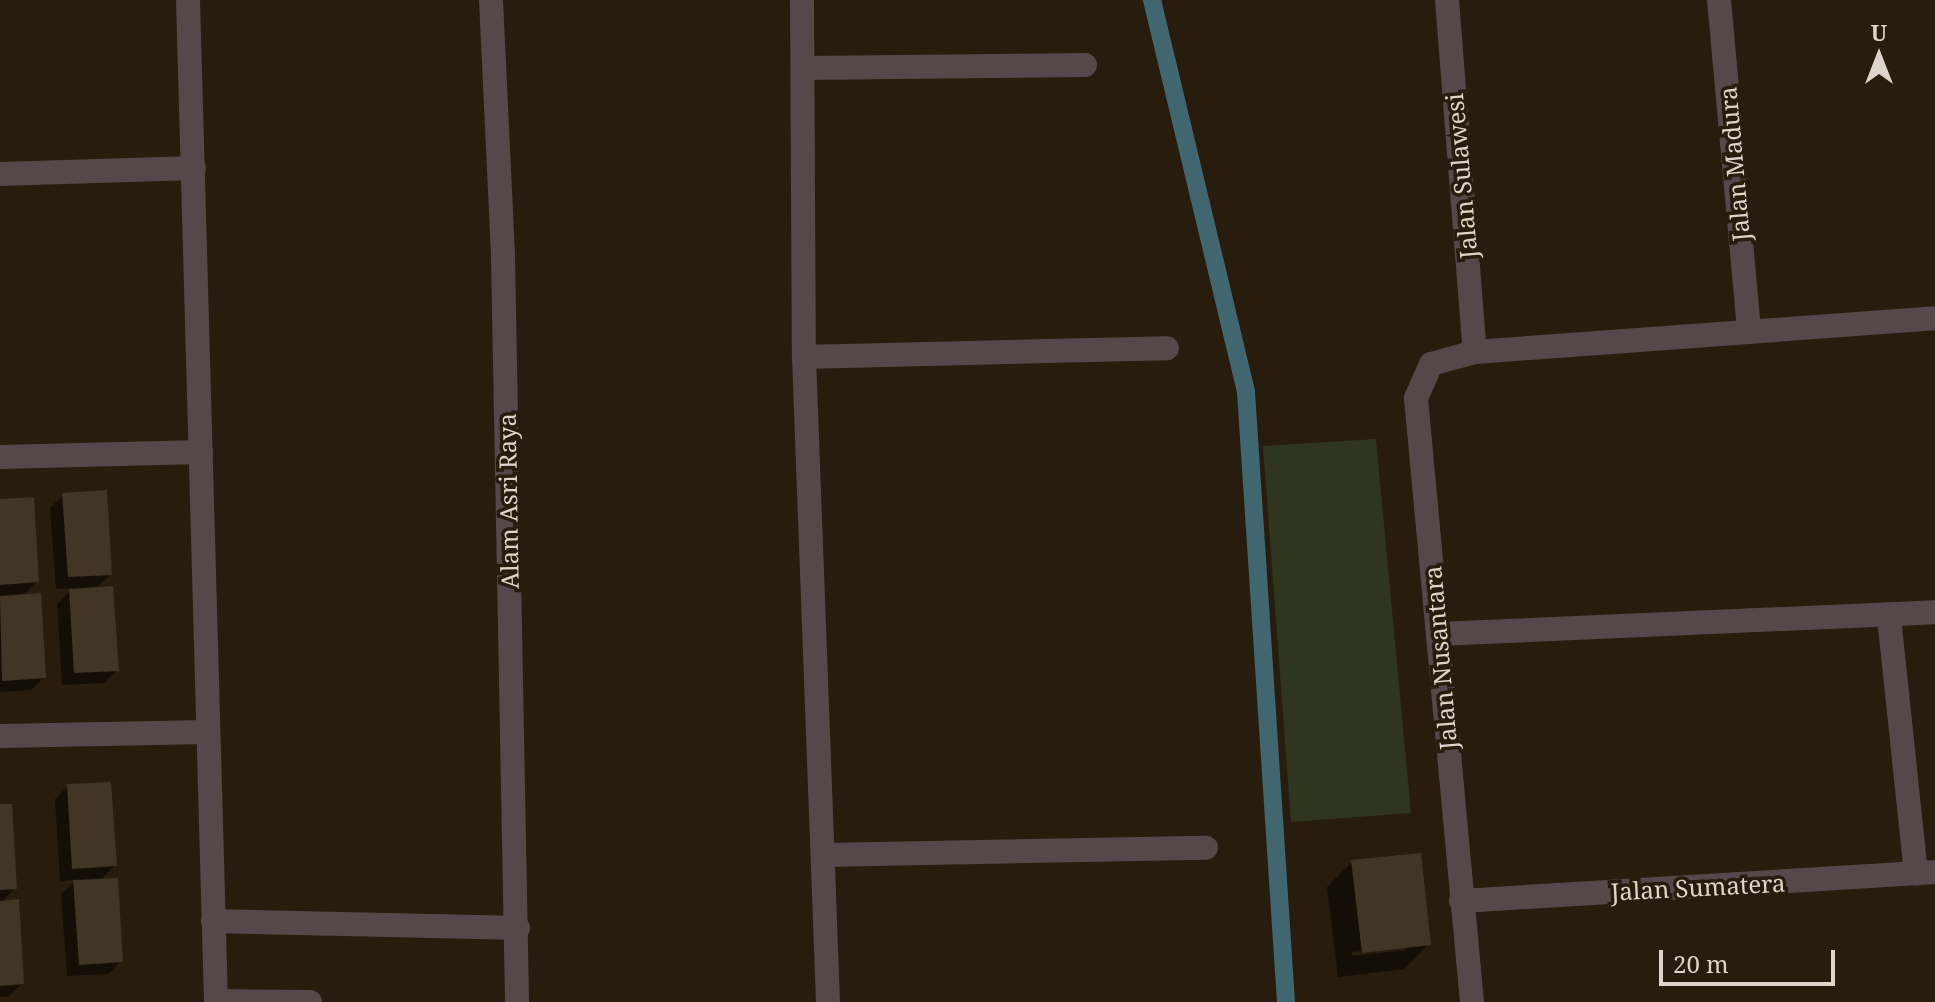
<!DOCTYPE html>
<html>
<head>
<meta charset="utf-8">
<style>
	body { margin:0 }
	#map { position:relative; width:1935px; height:1002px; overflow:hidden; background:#271c0d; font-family:"Noto Serif",serif }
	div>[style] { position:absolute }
	.green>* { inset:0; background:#2f351e }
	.shadow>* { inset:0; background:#0007 }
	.stream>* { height:18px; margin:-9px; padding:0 9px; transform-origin:9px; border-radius:9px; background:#42666f }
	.building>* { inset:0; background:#413525 }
	.minor>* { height:24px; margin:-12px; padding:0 12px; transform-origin:12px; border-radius:12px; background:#56484a }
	span { translate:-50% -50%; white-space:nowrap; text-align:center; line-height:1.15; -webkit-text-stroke:7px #271c0d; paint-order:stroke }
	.street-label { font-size:24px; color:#ddd5cc }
	.north { position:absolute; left:1839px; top:16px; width:80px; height:80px; -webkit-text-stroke:6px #271c0d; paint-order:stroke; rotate:0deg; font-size:22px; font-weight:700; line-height:32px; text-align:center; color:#ddd5cc }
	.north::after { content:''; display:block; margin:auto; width:28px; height:36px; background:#ddd5cc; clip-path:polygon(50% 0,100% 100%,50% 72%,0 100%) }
	.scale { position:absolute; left:1659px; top:950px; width:176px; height:36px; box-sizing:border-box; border:4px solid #ddd5cc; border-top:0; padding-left:10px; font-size:24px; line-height:28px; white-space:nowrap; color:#ddd5cc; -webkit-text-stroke:6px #271c0d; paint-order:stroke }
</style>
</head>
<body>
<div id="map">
	<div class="green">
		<i style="clip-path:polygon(1376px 439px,1411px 813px,1291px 822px,1263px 446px)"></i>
	</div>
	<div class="shadow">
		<i style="clip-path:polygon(63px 495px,110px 575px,95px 589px,117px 670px,104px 683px,62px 685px,57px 604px,73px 588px,56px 589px,50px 508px)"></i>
		<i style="clip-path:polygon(0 501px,37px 581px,22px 596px,44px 677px,31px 690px,0 692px)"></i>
		<i style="clip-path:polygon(68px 786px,115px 865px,100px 881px,121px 961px,108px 974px,67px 976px,61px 894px,76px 880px,60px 881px,55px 799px)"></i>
		<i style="clip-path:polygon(0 806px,15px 888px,1px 903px,22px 983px,9px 996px,0 997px)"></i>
		<i style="clip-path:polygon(evenodd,1352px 862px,1429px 944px,1404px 969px,1338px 977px,1327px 887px,1352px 862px,1405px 946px,1405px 950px,1352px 956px,1352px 952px,1405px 946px)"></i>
	</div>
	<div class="stream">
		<i style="left:1152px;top:0;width:403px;rotate:76.5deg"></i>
		<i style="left:1246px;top:392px;width:611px;rotate:86.25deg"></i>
	</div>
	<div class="building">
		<i style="clip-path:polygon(107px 490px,112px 575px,68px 577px,62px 493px)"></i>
		<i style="clip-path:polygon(34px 497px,39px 582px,0 585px,0 499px)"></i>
		<i style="clip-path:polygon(113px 586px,119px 671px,74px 673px,69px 589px)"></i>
		<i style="clip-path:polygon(41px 593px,46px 678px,2px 681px,0 596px)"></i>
		<i style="clip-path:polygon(111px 782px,117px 866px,72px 869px,67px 784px)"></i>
		<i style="clip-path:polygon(0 804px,12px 804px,17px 889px,0 890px)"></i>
		<i style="clip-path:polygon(1421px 853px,1431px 945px,1362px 953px,1351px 860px)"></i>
		<i style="clip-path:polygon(118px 878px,123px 962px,79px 965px,73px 880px)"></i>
		<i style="clip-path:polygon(19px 899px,24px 984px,0 986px,0 901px)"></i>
	</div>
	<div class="minor">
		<i style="left:188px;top:0;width:1002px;rotate:88.4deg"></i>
		<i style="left:491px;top:0;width:257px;rotate:87.3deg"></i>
		<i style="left:503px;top:257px;width:745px;rotate:88.92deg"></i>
		<i style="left:802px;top:0;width:357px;rotate:89.7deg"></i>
		<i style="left:804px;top:357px;width:645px;rotate:87.87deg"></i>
		<i style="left:1447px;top:0;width:353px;rotate:85.5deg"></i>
		<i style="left:1719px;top:0;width:329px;rotate:84.8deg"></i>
		<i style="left:803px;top:68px;width:282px;rotate:-0.6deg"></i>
		<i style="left:0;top:174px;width:194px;rotate:-1.8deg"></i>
		<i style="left:804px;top:357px;width:363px;rotate:-1.4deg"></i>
		<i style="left:0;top:457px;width:201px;rotate:-1.4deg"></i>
		<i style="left:1889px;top:617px;width:258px;rotate:84deg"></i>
		<i style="left:1438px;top:634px;width:497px;rotate:-2.5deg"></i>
		<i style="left:0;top:736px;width:207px;rotate:-1.1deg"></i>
		<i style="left:825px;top:855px;width:381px;rotate:-1.1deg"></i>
		<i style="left:1461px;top:901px;width:475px;rotate:-3.5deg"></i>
		<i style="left:213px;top:921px;width:305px;rotate:1.3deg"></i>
		<i style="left:216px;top:1001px;width:94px;rotate:0.6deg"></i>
		<i style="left:1472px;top:1002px;width:607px;rotate:-95.3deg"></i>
		<i style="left:1416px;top:398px;width:37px;rotate:-66deg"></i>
		<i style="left:1431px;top:364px;width:46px;rotate:-15.3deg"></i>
		<i style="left:1475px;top:352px;width:461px;rotate:-4.2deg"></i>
	</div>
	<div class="street-label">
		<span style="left:1734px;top:164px;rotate:-95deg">Jalan Madura</span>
		<span style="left:1461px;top:176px;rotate:-95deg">Jalan Sulawesi</span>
		<span style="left:508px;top:501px;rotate:-91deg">Alam Asri Raya</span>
		<span style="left:1440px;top:658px;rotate:-95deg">Jalan Nusantara</span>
		<span style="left:1698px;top:887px;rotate:-3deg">Jalan Sumatera</span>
	</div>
	<div class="north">U</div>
	<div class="scale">20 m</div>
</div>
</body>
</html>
